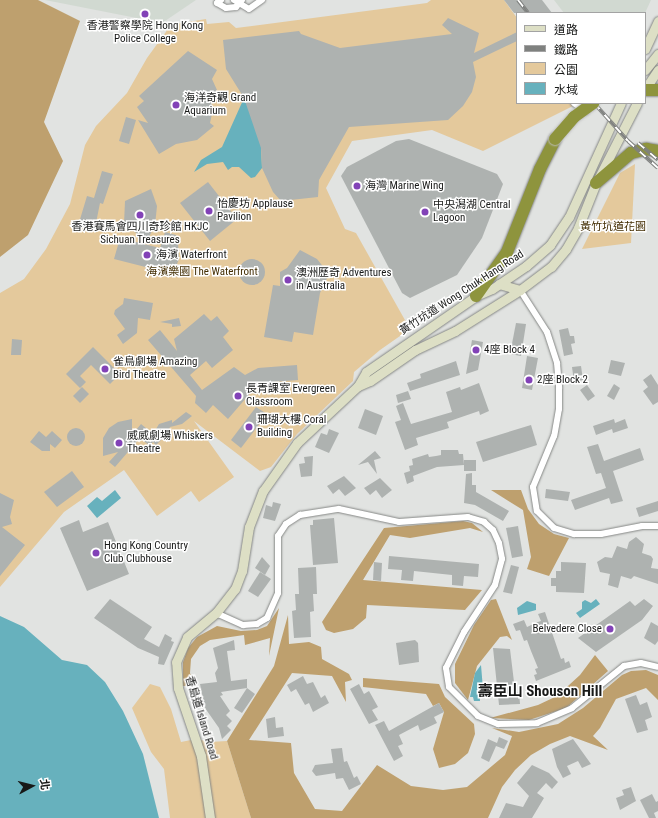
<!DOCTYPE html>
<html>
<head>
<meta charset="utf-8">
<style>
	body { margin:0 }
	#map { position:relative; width:658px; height:818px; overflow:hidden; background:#e1e3e1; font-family:"Roboto Condensed","Noto Sans TC",sans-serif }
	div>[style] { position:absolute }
	.built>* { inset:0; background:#d1d9d1 }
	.green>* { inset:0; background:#e4c99c }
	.forest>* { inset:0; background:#bea06e }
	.water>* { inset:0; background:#67b1bd }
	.building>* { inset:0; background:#aeb2b0 }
	.round { border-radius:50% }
	.roads { filter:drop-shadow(0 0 1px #858785) drop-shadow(0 0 1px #858785) }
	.street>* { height:6px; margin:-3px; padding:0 3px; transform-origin:3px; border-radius:3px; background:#fff }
	.secondary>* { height:9px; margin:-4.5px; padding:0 4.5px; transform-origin:4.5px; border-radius:4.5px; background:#dddfc5 }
	.highway>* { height:12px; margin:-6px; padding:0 6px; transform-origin:6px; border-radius:6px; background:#8e943d }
	.rail>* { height:4px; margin-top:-2px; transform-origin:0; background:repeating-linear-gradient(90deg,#fff 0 8px,#7f817f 0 16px); box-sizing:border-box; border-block:1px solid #7f817f }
	.bridges { filter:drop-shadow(0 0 1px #bebfbe) drop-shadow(0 0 1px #bebfbe) }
	.highway-bridge>* { height:12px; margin:-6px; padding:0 6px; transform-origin:6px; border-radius:6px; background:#8e943d }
	.dots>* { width:11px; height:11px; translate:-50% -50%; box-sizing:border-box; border:2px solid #fff; border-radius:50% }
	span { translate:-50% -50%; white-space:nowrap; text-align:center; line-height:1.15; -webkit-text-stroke:3px #fff; paint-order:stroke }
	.poi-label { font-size:11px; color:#181918 }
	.left { translate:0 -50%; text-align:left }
	.right { translate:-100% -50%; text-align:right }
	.park-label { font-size:11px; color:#422d02 }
	.street-label { font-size:11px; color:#181918 }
	.district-label { font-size:15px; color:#181918; font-weight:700 }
	.legend { position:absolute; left:516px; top:12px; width:130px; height:92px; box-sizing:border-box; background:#fff; border:1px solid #a3a3a3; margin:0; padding:5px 7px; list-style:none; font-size:12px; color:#181918 }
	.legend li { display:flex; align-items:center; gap:8px; height:20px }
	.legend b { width:20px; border:1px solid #a3a3a3 }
	.north { position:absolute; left:12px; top:766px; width:40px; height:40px; -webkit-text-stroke:3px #fff; paint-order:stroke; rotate:83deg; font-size:11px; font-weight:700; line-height:16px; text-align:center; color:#181918 }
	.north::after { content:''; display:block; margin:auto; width:14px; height:18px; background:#181918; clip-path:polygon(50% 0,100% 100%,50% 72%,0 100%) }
</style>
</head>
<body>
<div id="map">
	<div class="built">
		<i style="clip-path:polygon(45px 0,196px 0,162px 23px)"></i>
		<i style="clip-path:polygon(554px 0,651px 0,645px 13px,564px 13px)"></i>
	</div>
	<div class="green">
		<i style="clip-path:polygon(431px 0,504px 0,517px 18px,517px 103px,579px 103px,483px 151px,432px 130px,352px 141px,326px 188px,345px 229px,356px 233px,410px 329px,380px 350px,354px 372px,353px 381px,297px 434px,271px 467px,260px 471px,194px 421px,234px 477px,199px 502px,191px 491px,157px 516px,124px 470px,64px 512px,0 587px,0 293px,24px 279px,46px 249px,70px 204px,85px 145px,96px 126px,127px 93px,147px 58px,168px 29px,176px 24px,206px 19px,207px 24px,229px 22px,236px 28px,427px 3px)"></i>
		<i style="clip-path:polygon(635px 164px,631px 243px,582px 249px,620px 173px)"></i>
		<i style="clip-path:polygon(150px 684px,160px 687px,171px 709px,181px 742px,196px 739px,210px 742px,227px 741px,251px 818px,170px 818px,164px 769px,151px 752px,132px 708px)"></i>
	</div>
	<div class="forest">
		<i style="clip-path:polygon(0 0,38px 0,80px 21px,44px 122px,63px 161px,28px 235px,0 257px)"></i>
		<i style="clip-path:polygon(491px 490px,521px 490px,528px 509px,539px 524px,554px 534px,569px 538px,549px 576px,527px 569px,531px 557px,523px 510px)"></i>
		<i style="clip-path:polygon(463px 521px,472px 523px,483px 532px,470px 528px,410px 538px,390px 535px,363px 580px,482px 590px,465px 610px,367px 605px,366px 618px,353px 629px,334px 633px,326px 630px,322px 622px,384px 528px)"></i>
		<i style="clip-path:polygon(496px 599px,512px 640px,507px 636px,500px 637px,477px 666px,468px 700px,455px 683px,455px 664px,474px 625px,491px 600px)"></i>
		<i style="clip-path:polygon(279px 608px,269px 656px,270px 638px,245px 645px,244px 635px,210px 640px,200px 646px,191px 659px,190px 673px,194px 685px,183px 686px,183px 662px,188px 648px,197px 637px,217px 626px,241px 631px,257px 630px,267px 626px)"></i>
		<i style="clip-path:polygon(288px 615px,289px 644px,309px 642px,321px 647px,322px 659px,349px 674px,352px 680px,345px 682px,346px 702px,332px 676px,292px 673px,249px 740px,291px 743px,294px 773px,315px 809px,342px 811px,377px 765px,411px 786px,443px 790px,467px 787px,505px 755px,512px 736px,492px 728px,519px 732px,558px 724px,583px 708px,622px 675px,631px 671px,646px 670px,658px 675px,658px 700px,646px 688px,616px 699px,600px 728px,593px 736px,608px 750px,570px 736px,550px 744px,531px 755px,515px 770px,502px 787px,488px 818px,251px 818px,227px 741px,274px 666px)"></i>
		<i style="clip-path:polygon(595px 655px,608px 671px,566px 708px,529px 720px,490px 718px,538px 705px,557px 696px,580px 675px)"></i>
		<i style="clip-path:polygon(363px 678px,439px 684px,445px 697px,474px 724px,475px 734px,468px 753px,455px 764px,439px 768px,433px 749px,444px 712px,439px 703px,433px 706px,426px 694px,363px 687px)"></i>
	</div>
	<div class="water">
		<i style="clip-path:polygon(244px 98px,267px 145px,261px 148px,262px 168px,255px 177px,251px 178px,239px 167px,232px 167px,228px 170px,223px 162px,207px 164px,194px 172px,201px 160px,222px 147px)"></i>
		<i style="clip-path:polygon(115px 490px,121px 498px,97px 518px,87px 506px,97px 497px,102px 501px)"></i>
		<i style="clip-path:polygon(596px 599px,600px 604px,580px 618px,576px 613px,582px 609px,582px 602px,585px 600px,591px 603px)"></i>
		<i style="clip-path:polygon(527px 601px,536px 604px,536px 610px,518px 615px,517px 608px)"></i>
		<i style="clip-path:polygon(0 616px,24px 627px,62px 660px,87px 665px,105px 682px,123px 711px,143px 754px,159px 818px,0 818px)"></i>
		<i style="clip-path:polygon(481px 665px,483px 689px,479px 690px,480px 701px,474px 701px,473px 697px,470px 697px,475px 673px)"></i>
	</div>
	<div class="building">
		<i style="clip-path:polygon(504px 0,542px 0,552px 13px,514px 13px)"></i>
		<i style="clip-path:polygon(448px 18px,479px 33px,474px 53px,517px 32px,517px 41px,473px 62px,476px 77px,472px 92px,463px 106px,448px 120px,349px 127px,319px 180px,318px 197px,281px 201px,273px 192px,262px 168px,261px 148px,244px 98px,226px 69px,223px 40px,299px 31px,301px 34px,340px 48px,452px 34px,442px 25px)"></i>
		<i style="clip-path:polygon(188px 51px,217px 70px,212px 79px,217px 90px,210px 98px,213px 109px,210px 123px,214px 126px,197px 140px,176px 144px,159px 154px,138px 120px,148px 123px,137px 107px,144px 101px,139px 96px)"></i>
		<i style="clip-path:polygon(126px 117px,136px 120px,129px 144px,119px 141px)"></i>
		<i style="clip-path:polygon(409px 139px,497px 174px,503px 184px,482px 238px,457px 275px,410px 298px,402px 293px,341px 176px,347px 167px,396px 141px)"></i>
		<i style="clip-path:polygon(102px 171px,113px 174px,103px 204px,100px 203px,95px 228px,86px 225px,85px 228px,78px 226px,87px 196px,94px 198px)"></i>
		<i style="clip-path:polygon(208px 182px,237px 219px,210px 241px,180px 203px)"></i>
		<i style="clip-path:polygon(151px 189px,157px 206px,155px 225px,147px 241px,124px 224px,125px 201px)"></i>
		<i style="clip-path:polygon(165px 232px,176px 235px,178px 242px,179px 259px,173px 274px,114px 259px,120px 238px,160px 248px)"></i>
		<i style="clip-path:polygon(300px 250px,317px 259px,329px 274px,320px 293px,313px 335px,294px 332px,292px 342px,264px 337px,273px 285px,280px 286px,280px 272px,287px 268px)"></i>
		<i class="round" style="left:239px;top:259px;width:26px;height:26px"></i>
		<i style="clip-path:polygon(124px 298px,153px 303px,150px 320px,138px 318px,137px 333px,123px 344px,117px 335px,125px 329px,114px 314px,115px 310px,123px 304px)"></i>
		<i style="clip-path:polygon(204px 314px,211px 321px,217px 316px,229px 331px,223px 337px,233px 350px,212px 368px,206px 361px,190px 375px,202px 390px,234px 367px,245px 375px,258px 368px,297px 365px,298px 380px,259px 383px,228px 419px,213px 405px,206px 413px,195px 403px,196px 396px,148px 340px,160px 330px,177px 351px,174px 339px)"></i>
		<i style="clip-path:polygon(179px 318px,181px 326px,172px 327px,172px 324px,160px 322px)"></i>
		<i style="clip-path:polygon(516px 323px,526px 324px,521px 356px,510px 354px)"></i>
		<i style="clip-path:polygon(568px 328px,570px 336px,574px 336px,575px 343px,571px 344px,573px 354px,564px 356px,559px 330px)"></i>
		<i style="clip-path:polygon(12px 339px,22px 340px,21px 355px,11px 355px)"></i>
		<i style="clip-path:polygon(472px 340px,483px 342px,480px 359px,478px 370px,466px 374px)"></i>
		<i style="clip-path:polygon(93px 347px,120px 374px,110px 384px,91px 365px,80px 376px,86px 382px,80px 388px,66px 374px)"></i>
		<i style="clip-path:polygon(527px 356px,538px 358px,532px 390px,522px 388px)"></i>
		<i style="clip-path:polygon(611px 360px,625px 363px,621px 376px,608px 373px)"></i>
		<i style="clip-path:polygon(456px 361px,460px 375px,410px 391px,407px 383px,421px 378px,420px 374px)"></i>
		<i style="clip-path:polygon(581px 366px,583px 380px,574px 382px,572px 367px)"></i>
		<i style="clip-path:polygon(651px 374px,658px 385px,658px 402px,653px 405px,643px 391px,648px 387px,643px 380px)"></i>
		<i style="clip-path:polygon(479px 383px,489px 411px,480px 415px,479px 411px,447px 422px,449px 428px,416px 438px,418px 445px,405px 450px,395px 422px,401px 420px,396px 406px,403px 403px,411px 424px,452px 412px,446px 392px,460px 387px,461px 390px)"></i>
		<i style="clip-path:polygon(614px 384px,620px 388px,614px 400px,607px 396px)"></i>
		<i style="clip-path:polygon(587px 385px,595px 396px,588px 401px,580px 390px)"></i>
		<i style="clip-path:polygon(82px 387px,89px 394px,80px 403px,73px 396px)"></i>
		<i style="clip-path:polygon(408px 391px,411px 399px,398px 403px,396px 395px)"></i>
		<i style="clip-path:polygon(256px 407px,267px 414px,241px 448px,231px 440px)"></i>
		<i style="clip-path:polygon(365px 409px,383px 416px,376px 435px,358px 428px)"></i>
		<i style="clip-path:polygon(186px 412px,192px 416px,182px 424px,170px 427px,167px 434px,156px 445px,153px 442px,150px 446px,140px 438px,115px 467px,109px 462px,118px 452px,103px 456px,103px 438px,109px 428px,118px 422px,132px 419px,132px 435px,141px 424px,153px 434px,159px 424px,172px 420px,172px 423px)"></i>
		<i style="clip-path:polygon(614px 419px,615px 423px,625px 419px,628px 428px,613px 433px,612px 429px,596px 435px,593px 426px)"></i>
		<i style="clip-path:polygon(531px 425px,537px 445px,483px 462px,476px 442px)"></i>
		<i class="round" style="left:67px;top:428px;width:18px;height:18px"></i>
		<i style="clip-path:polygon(329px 429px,339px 433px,329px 453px,315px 447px,321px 433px,327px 435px)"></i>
		<i style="clip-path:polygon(39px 431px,46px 437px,52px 431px,62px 440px,55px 448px,50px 444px,50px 451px,42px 451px,30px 442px)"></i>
		<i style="clip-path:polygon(598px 444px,604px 461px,640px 448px,644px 460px,613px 471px,623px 501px,611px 504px,609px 498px,575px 510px,571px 500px,606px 488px,601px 473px,596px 474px,587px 447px)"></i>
		<i style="clip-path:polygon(441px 450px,458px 450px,459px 454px,463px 454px,464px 465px,437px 467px,413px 476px,414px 481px,407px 484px,404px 473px,410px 471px,409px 466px,413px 465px,412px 459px,428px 454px,429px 457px,436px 456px,441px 455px)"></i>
		<i style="clip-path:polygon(375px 451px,381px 458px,374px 460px,377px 474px,368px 462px,358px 465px)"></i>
		<i style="clip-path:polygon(313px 456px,312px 476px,301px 477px,299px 464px,305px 463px,304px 457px)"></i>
		<i style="clip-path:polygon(464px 460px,476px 460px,476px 471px,464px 471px)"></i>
		<i style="clip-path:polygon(72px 471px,84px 487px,57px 507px,44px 492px)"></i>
		<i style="clip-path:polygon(472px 473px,472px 485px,476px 485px,476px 492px,509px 511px,503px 521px,475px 505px,464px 503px,466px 474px)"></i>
		<i style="clip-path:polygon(344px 476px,356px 488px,345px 496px,339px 489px,333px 494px,327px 486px)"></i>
		<i style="clip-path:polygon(380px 478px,392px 490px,382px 498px,376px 490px,370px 495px,364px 488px)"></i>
		<i style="clip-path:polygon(546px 489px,570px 492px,568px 501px,545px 498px)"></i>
		<i style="clip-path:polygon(0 493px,14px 500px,10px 517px,12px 524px,2px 527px,25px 545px,0 576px)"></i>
		<i style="clip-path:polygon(658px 501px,658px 511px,639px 517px,636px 508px)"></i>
		<i style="clip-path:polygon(273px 502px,281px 504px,275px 521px,263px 518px,266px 505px,272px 507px)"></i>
		<i style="clip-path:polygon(334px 518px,338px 563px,313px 565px,310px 525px,313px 525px,313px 520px)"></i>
		<i style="clip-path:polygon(79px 520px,83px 532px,108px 522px,129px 574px,87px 591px,60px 528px)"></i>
		<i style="clip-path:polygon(518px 526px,523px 556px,512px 558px,506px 528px)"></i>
		<i style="clip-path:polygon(636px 537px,644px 544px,642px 553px,651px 556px,653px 559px,651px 568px,658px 569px,658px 584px,634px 576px,631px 579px,621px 576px,618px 588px,608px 585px,610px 574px,600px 572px,597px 562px,605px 557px,612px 558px,617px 546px,627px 549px,629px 542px)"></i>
		<i style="clip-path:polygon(389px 556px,479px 564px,478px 577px,464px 576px,463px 586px,452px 585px,452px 575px,414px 571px,413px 581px,401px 580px,402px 570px,388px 569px)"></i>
		<i style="clip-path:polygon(262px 557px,270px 566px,265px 575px,255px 568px)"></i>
		<i style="clip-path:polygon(374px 562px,382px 563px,381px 581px,373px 580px)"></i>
		<i style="clip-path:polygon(561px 562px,586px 563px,584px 593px,556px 592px,556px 586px,551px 586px,551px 578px,556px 578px,556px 571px,561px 571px)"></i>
		<i style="clip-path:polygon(511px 565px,519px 567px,512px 594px,503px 592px)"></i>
		<i style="clip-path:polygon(316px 567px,317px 594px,313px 594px,314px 611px,310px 612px,311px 637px,294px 638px,292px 611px,296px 610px,295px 594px,299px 594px,298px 568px)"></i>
		<i style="clip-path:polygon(260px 572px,271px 579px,258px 597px,248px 591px)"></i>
		<i style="clip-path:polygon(110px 599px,152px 627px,144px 639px,159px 647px,165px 634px,172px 638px,171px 641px,174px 642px,164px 665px,158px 664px,159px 657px,138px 648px,94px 618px)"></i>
		<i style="clip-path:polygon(644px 599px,653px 606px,642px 620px,596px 652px,578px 638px,630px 601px,635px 606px)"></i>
		<i style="clip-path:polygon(545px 612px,561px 659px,564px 658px,565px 663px,569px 661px,571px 667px,536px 681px,534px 675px,537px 674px,535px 669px,538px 668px,531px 651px,527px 640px,524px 641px,520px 630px,516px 631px,513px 624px,524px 620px,527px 627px,538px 622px,541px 621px,538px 614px)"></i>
		<i style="clip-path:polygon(651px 622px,658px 626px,658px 641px,655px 645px,644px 638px)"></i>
		<i style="clip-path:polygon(234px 640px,235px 650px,227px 651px,231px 681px,247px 679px,247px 688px,255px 694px,242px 713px,234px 708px,247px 688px,221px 692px,223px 695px,220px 696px,230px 711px,226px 715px,232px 721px,227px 726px,231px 730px,222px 739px,219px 728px,205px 708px,200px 684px,217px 682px,215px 673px,218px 668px,213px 648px)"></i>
		<i style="clip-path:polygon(415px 640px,418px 643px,419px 662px,399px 665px,396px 643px)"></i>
		<i style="clip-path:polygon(493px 648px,510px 649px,514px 682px,510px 693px,519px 692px,520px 704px,499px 705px)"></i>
		<i style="clip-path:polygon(303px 676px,307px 684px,313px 682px,321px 698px,325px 695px,329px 703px,313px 712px,309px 703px,305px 705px,296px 689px,291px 692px,287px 685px)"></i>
		<i style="clip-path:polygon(359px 684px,364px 694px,369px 691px,378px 707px,372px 710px,378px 720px,369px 724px,350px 689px)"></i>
		<i style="clip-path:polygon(636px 695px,640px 705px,647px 702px,652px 717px,645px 720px,648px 730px,637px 733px,625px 699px)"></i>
		<i style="clip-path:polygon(439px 703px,444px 712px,434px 717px,437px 723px,420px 731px,418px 725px,399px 735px,403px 744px,398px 746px,403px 756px,394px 761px,375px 725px,384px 721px,389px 731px)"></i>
		<i style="clip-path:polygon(275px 717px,276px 728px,283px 727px,284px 736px,268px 738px,266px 719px)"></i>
		<i style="clip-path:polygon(499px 737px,508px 741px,504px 749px,496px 746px,489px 762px,481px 758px,488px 739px,497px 743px)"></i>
		<i style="clip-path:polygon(573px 739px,591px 764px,582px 768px,578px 761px,567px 766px,571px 774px,563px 778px,557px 767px,552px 749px)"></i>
		<i style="clip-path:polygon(342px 748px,344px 762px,347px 761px,354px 778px,357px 776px,361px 784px,349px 790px,343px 778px,336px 779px,335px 773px,316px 776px,312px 771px,315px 765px,333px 763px,331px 749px)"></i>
		<i style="clip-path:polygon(532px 765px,549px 773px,558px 782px,552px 789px,546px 783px,537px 793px,544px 798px,532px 818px,499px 818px,506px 803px,523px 807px,529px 796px,517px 783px)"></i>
		<i style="clip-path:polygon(631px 787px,636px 801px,620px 810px,616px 798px,624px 795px,622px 790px)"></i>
		<i style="clip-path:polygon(652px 794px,656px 802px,658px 801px,658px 811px,654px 813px,656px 818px,649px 818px,640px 800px)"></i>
	</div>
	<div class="roads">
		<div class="street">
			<i style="left:221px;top:0;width:5px;rotate:143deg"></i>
			<i style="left:217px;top:3px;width:10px;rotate:29deg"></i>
			<i style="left:226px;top:8px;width:10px;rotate:-6deg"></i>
			<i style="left:236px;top:7px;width:9px;rotate:-49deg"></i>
			<i style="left:234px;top:0;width:17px;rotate:31deg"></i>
			<i style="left:249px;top:9px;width:16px;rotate:-35deg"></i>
			<i style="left:574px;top:103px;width:14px;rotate:36deg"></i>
			<i style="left:520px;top:290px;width:50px;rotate:57.3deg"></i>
			<i style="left:547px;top:332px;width:33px;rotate:72deg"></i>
			<i style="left:557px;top:363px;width:25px;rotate:85deg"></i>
			<i style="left:559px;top:388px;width:21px;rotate:90deg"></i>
			<i style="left:559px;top:409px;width:27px;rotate:100deg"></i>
			<i style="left:554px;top:436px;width:55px;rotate:112.4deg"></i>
			<i style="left:533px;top:487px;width:24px;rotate:81deg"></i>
			<i style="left:537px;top:511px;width:24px;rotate:45deg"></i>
			<i style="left:554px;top:528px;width:21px;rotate:17deg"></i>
			<i style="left:574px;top:534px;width:27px"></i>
			<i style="left:601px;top:534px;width:42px;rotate:-11deg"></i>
			<i style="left:642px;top:526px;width:16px"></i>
			<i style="left:216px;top:613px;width:30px;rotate:24deg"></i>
			<i style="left:243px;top:625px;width:14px;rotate:-4deg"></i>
			<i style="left:257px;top:624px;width:12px;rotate:-31deg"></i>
			<i style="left:267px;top:618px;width:27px;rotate:-66deg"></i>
			<i style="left:278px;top:593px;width:57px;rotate:-90deg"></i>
			<i style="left:278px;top:536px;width:14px;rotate:-56deg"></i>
			<i style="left:286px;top:524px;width:17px;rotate:-33deg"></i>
			<i style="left:300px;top:515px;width:39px;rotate:-9deg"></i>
			<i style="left:339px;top:509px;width:61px;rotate:12.2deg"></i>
			<i style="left:399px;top:522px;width:69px;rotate:-4.1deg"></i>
			<i style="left:468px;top:517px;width:17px;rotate:17deg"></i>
			<i style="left:484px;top:522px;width:12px;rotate:42deg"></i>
			<i style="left:493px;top:530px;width:14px;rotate:65deg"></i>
			<i style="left:499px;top:543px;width:16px;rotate:79deg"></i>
			<i style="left:502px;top:559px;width:27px;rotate:105deg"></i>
			<i style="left:495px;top:585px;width:56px;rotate:123.4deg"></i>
			<i style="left:464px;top:632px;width:40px;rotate:116.6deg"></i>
			<i style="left:446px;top:668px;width:19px;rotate:81deg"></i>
			<i style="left:449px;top:687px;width:41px;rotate:45deg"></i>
			<i style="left:478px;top:716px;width:22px;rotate:22deg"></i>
			<i style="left:498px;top:724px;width:39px;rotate:-1deg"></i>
			<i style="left:537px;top:723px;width:38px;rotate:-23deg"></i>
			<i style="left:572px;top:708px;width:67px;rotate:-38.9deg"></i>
			<i style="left:624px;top:666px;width:17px;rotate:-10deg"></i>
			<i style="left:641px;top:663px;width:17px;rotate:13deg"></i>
		</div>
		<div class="secondary">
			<i style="left:645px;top:49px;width:31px;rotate:-65deg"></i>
			<i style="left:645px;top:70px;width:21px;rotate:-51deg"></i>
			<i style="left:645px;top:89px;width:23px;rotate:-56deg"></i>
			<i style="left:499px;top:284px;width:22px;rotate:16deg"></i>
			<i style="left:358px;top:386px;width:13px;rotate:-23deg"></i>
			<i style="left:370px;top:381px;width:55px;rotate:-34.6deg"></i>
			<i style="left:415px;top:350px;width:44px;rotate:-25.4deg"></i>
			<i style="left:455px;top:331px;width:77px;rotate:-32.2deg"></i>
			<i style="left:520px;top:290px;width:39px;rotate:-37deg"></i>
			<i style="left:551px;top:267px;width:23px;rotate:-50deg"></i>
			<i style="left:566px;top:249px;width:24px;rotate:-60deg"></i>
			<i style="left:578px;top:228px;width:48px;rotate:-68.2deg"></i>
			<i style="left:596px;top:183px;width:90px;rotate:-62.9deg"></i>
			<i style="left:210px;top:818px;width:63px;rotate:-98.3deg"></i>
			<i style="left:201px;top:756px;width:72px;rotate:-108.7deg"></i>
			<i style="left:178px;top:688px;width:26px;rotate:-94deg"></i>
			<i style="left:176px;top:662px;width:27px;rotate:-66deg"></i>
			<i style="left:187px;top:637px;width:38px;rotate:-40deg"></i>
			<i style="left:216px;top:613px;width:31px;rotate:-52deg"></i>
			<i style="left:235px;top:589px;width:19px;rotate:-69deg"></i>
			<i style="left:242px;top:571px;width:45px;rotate:-81deg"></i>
			<i style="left:249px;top:527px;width:39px;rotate:-69deg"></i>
			<i style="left:263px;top:491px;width:59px;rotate:-54.7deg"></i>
			<i style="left:297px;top:443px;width:83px;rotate:-43.1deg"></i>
			<i style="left:358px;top:386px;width:16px;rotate:-60deg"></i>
			<i style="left:366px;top:372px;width:134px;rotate:-34.6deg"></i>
			<i style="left:476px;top:296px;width:17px;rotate:-24deg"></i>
			<i style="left:492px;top:289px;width:41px;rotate:-34.1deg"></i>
			<i style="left:526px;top:266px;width:32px;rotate:-41deg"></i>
			<i style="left:550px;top:245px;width:34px;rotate:-56deg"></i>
			<i style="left:569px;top:217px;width:125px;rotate:-65.5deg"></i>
		</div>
		<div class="highway">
			<i style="left:645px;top:90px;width:13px"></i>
			<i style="left:596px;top:183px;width:46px;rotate:-40.6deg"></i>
			<i style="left:631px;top:153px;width:16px;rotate:-15deg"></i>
			<i style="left:646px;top:149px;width:12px;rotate:9deg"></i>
			<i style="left:476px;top:296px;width:54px;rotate:-54.8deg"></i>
			<i style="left:507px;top:252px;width:89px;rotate:-68.3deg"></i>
			<i style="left:540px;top:169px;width:34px;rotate:-63deg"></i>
		</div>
	</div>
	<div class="rail">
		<i style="left:518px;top:0;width:16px;rotate:52deg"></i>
		<i style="left:594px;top:103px;width:51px;rotate:48.2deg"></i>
		<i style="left:628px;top:141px;width:40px;rotate:42deg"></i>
		<i style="left:638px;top:143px;width:26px;rotate:40deg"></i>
	</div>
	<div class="bridges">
		<div class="highway-bridge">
			<i style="left:555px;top:139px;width:29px;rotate:-49deg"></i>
			<i style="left:574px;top:117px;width:24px;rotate:-36deg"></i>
		</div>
	</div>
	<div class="dots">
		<i style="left:145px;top:14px;background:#8242b7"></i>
		<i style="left:176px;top:105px;background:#8242b7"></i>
		<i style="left:357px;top:186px;background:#8242b7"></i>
		<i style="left:209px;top:211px;background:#8242b7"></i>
		<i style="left:425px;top:212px;background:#8242b7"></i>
		<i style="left:140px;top:215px;background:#8242b7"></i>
		<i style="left:147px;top:255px;background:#8242b7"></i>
		<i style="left:288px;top:280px;background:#8242b7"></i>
		<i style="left:476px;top:350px;background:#8242b7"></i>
		<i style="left:105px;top:369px;background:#8242b7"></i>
		<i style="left:529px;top:380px;background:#8242b7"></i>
		<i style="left:238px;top:396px;background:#8242b7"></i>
		<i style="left:249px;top:427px;background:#8242b7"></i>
		<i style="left:119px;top:443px;background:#8242b7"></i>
		<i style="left:96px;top:553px;background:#8242b7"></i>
		<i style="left:610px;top:629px;background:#8242b7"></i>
	</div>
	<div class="poi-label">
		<span style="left:145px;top:33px">香港警察學院 Hong Kong<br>Police College</span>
		<span class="left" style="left:184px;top:105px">海洋奇觀 Grand<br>Aquarium</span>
		<span class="left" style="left:365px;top:186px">海灣 Marine Wing</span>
		<span class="left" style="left:217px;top:211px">怡慶坊 Applause<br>Pavilion</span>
		<span class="left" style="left:433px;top:212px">中央潟湖 Central<br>Lagoon</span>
		<span style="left:140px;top:234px">香港賽馬會四川奇珍館 HKJC<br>Sichuan Treasures</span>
		<span class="left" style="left:156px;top:255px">海濱 Waterfront</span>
		<span class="left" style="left:296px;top:280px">澳洲歷奇 Adventures<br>in Australia</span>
		<span class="left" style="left:484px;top:350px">4座 Block 4</span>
		<span class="left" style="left:113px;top:369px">雀鳥劇場 Amazing<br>Bird Theatre</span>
		<span class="left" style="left:537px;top:380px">2座 Block 2</span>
		<span class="left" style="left:246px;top:396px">長青課室 Evergreen<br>Classroom</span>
		<span class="left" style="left:257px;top:427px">珊瑚大樓 Coral<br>Building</span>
		<span class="left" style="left:127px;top:443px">威威劇場 Whiskers<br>Theatre</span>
		<span class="left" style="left:104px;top:553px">Hong Kong Country<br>Club Clubhouse</span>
		<span class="right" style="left:602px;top:629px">Belvedere Close</span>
	</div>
	<div class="park-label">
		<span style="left:613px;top:227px">黃竹坑道花園</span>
		<span style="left:202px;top:272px">海濱樂園 The Waterfront</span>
	</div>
	<div class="street-label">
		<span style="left:462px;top:293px;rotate:-33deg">黃竹坑道 Wong Chuk Hang Road</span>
		<span style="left:201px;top:718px;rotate:73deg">香島道 Island Road</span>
	</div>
	<div class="district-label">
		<span style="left:540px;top:692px">壽臣山 Shouson Hill</span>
	</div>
	<ul class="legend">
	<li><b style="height:5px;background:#dddfc5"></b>道路</li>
	<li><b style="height:5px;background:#7f817f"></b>鐵路</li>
	<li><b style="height:11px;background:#e4c99c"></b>公園</li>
	<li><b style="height:11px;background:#67b1bd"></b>水域</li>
	</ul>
	<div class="north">北</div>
</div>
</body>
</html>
